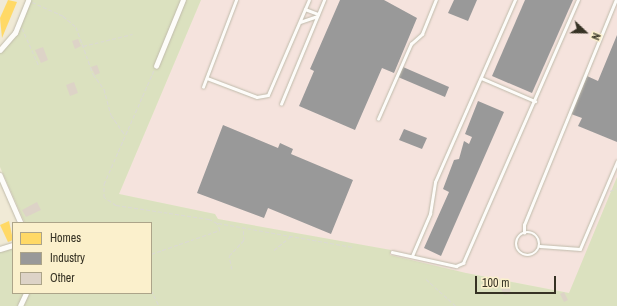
<!DOCTYPE html>
<html>
<head>
<meta charset="utf-8">
<style>
	body { margin:0 }
	#map { position:relative; width:617px; height:306px; overflow:hidden; background:#f0ead6; font-family:"Archivo Narrow",sans-serif }
	div>[style] { position:absolute }
	.industrial>* { inset:0; background:#f5e3dd }
	.green>* { inset:0; background:#dbe1bf }
	.homes>* { inset:0; background:#ffd966 }
	.industry>* { inset:0; background:#999 }
	.building>* { inset:0; background:#ddd3c7 }
	.path>* { height:1px; margin-top:-0.5px; transform-origin:0; background:repeating-linear-gradient(90deg,#dbd9d3 0 4px,transparent 0 6px) }
	.roads { filter:drop-shadow(0 0 1px #c0bbab) drop-shadow(0 0 1px #c0bbab) }
	.lane>* { height:2.5px; margin:-1.25px; padding:0 1.25px; transform-origin:1.25px; border-radius:1.25px; background:#fdfcf9 }
	.lane>.ring { margin:-1.25px; padding:0; box-sizing:content-box; background:none; border:2.5px solid #fdfcf9; border-radius:50% }
	.street>* { height:4.5px; margin:-2.25px; padding:0 2.25px; transform-origin:2.25px; border-radius:2.25px; background:#fdfcf9 }
	span { translate:-50% -50%; white-space:nowrap; text-align:center; line-height:1.15; -webkit-text-stroke:4px #fbf0cc; paint-order:stroke }
	.legend { position:absolute; left:12px; top:222px; width:140px; height:72px; box-sizing:border-box; background:#fbf0cc; border:1px solid #aca489; margin:0; padding:5px 7px; list-style:none; font-size:12px; color:#363224 }
	.legend li { display:flex; align-items:center; gap:8px; height:20px }
	.legend b { width:20px; border:1px solid #aca489 }
	.north { position:absolute; left:565px; top:12px; width:40px; height:40px; -webkit-text-stroke:3px #fbf0cc; paint-order:stroke; rotate:112deg; font-size:11px; font-weight:700; line-height:16px; text-align:center; color:#363224 }
	.north::after { content:''; display:block; margin:auto; width:14px; height:18px; background:#363224; clip-path:polygon(50% 0,100% 100%,50% 72%,0 100%) }
	.scale { position:absolute; left:475px; top:276px; width:81px; height:18px; box-sizing:border-box; border:2px solid #363224; border-top:0; padding-left:5px; font-size:12px; line-height:14px; white-space:nowrap; color:#363224; -webkit-text-stroke:3px #fbf0cc; paint-order:stroke }
</style>
</head>
<body>
<div id="map">
	<div class="industrial">
		<i style="clip-path:polygon(201px 0,617px 0,617px 177px,570px 293px,466px 273px,390px 255px,390px 250px,218px 219px,215px 214px,119px 194px)"></i>
	</div>
	<div class="green">
		<i style="clip-path:polygon(31px 0,201px 0,119px 194px,215px 214px,218px 219px,391px 250px,390px 255px,466px 273px,569px 293px,617px 177px,617px 306px,0 306px,0 251px,13px 248px,13px 293px,151px 293px,151px 223px,25px 223px,0 167px,0 51px,17px 34px)"></i>
	</div>
	<div class="homes">
		<i style="clip-path:polygon(8px 0,17px 2px,2px 38px,0 18px)"></i>
		<i style="clip-path:polygon(9px 221px,13px 240px,8px 242px,0 225px)"></i>
	</div>
	<div class="industry">
		<i style="clip-path:polygon(340px 0,384px 0,417px 18px,394px 73px,382px 68px,355px 130px,299px 106px,314px 71px,310px 69px)"></i>
		<i style="clip-path:polygon(454px 0,477px 0,468px 21px,448px 13px)"></i>
		<i style="clip-path:polygon(525px 0,573px 0,532px 93px,492px 76px)"></i>
		<i style="clip-path:polygon(617px 35px,617px 142px,578px 126px,582px 118px,571px 114px,587px 76px,598px 81px)"></i>
		<i style="clip-path:polygon(403px 67px,449px 87px,445px 97px,398px 77px)"></i>
		<i style="clip-path:polygon(478px 101px,504px 112px,441px 256px,424px 248px,449px 192px,443px 189px,454px 160px,459px 159px,464px 141px,469px 144px,472px 137px,465px 134px)"></i>
		<i style="clip-path:polygon(223px 125px,278px 148px,280px 143px,293px 149px,291px 154px,353px 180px,331px 234px,268px 208px,264px 218px,197px 193px)"></i>
		<i style="clip-path:polygon(404px 129px,427px 138px,422px 149px,399px 140px)"></i>
	</div>
	<div class="building">
		<i style="clip-path:polygon(78px 39px,81px 46px,75px 49px,72px 41px)"></i>
		<i style="clip-path:polygon(43px 47px,48px 60px,41px 63px,35px 50px)"></i>
		<i style="clip-path:polygon(97px 65px,100px 73px,95px 75px,91px 67px)"></i>
		<i style="clip-path:polygon(74px 82px,78px 93px,70px 96px,66px 85px)"></i>
		<i style="clip-path:polygon(37px 202px,41px 210px,26px 217px,22px 210px)"></i>
		<i style="clip-path:polygon(509px 285px,511px 294px,504px 295px,500px 287px)"></i>
		<i style="clip-path:polygon(564px 292px,568px 300px,564px 302px,560px 294px)"></i>
	</div>
	<div class="path">
		<i style="left:32px;top:2px;width:34px;rotate:24deg"></i>
		<i style="left:63px;top:16px;width:17px;rotate:40deg"></i>
		<i style="left:76px;top:27px;width:50px;rotate:70.1deg"></i>
		<i style="left:93px;top:74px;width:19px;rotate:54deg"></i>
		<i style="left:104px;top:89px;width:27px;rotate:75deg"></i>
		<i style="left:111px;top:115px;width:24px;rotate:55deg"></i>
		<i style="left:22px;top:28px;width:42px;rotate:65.9deg"></i>
		<i style="left:83px;top:46px;width:51px;rotate:-13.5deg"></i>
		<i style="left:610px;top:191px;width:8px;rotate:-23deg"></i>
		<i style="left:218px;top:223px;width:137px;rotate:10.1deg"></i>
		<i style="left:274px;top:250px;width:22px;rotate:-39deg"></i>
		<i style="left:151px;top:254px;width:73px;rotate:-19.2deg"></i>
		<i style="left:220px;top:230px;width:8px;rotate:-113deg"></i>
		<i style="left:217px;top:223px;width:9px;rotate:-153deg"></i>
		<i style="left:209px;top:219px;width:94px;rotate:-171.4deg"></i>
		<i style="left:116px;top:205px;width:14px;rotate:-146deg"></i>
		<i style="left:104px;top:197px;width:13px;rotate:-90deg"></i>
		<i style="left:104px;top:184px;width:124px;rotate:-66.3deg"></i>
		<i style="left:232px;top:269px;width:13px;rotate:-103deg"></i>
		<i style="left:229px;top:256px;width:22px;rotate:-47deg"></i>
		<i style="left:244px;top:240px;width:13px;rotate:-94deg"></i>
		<i style="left:426px;top:279px;width:40px;rotate:42deg"></i>
		<i style="left:151px;top:290px;width:18px;rotate:63deg"></i>
	</div>
	<div class="roads">
		<div class="lane">
			<i style="left:305px;top:9px;width:14px;rotate:21deg"></i>
			<i style="left:300px;top:22px;width:18px;rotate:-19deg"></i>
			<i style="left:207px;top:78px;width:53px;rotate:20.8deg"></i>
			<i style="left:257px;top:97px;width:11px;rotate:-10deg"></i>
			<i style="left:268px;top:95px;width:103px;rotate:-66.7deg"></i>
			<i style="left:481px;top:78px;width:59px;rotate:23.1deg"></i>
			<i style="left:203px;top:87px;width:93px;rotate:-69.2deg"></i>
			<i style="left:281px;top:104px;width:113px;rotate:-67.5deg"></i>
			<i style="left:378px;top:119px;width:82px;rotate:-66.3deg"></i>
			<i style="left:411px;top:44px;width:15px;rotate:-42deg"></i>
			<i style="left:422px;top:34px;width:37px;rotate:-68deg"></i>
			<i class="ring" style="left:516px;top:232px;width:21.5px;height:21.5px"></i>
			<i style="left:524px;top:233px;width:8px;rotate:-90deg"></i>
			<i style="left:524px;top:225px;width:243px;rotate:-67.8deg"></i>
			<i style="left:540px;top:246px;width:40px;rotate:4.3deg"></i>
			<i style="left:580px;top:249px;width:95px;rotate:-67deg"></i>
			<i style="left:392px;top:252px;width:66px;rotate:12.3deg"></i>
			<i style="left:456px;top:266px;width:8px;rotate:-23deg"></i>
			<i style="left:463px;top:263px;width:287px;rotate:-66.4deg"></i>
			<i style="left:412px;top:256px;width:46px;rotate:-66.8deg"></i>
			<i style="left:430px;top:214px;width:32px;rotate:-81deg"></i>
			<i style="left:435px;top:182px;width:199px;rotate:-66.3deg"></i>
		</div>
		<div class="street">
			<i style="left:0;top:50px;width:23px;rotate:-49deg"></i>
			<i style="left:15px;top:33px;width:35px;rotate:-68deg"></i>
			<i style="left:156px;top:66px;width:71px;rotate:-67.8deg"></i>
			<i style="left:0;top:175px;width:52px;rotate:66.4deg"></i>
			<i style="left:0;top:249px;width:14px;rotate:-17deg"></i>
			<i style="left:20px;top:306px;width:14px;rotate:-65deg"></i>
		</div>
	</div>
	<ul class="legend">
	<li><b style="height:11px;background:#ffd966"></b>Homes</li>
	<li><b style="height:11px;background:#999"></b>Industry</li>
	<li><b style="height:11px;background:#ddd3c7"></b>Other</li>
	</ul>
	<div class="north">N</div>
	<div class="scale">100 m</div>
</div>
</body>
</html>
